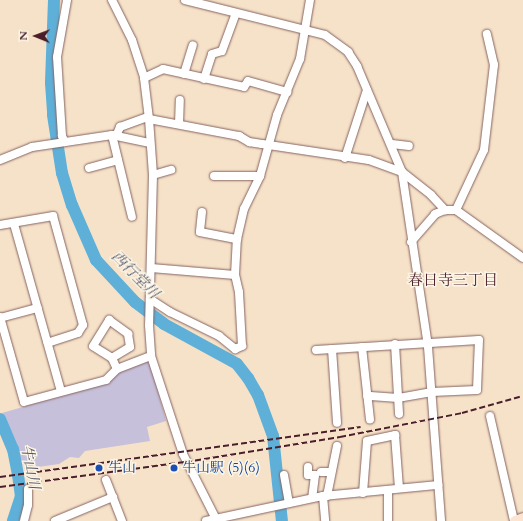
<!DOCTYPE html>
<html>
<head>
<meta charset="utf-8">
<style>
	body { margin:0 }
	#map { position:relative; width:523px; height:521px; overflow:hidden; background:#f6e2c8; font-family:Cardo,"Noto Serif JP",serif }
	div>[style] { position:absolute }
	.industrial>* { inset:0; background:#c6c0da }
	.river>* { height:12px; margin:-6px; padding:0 6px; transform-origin:6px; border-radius:6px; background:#5eb0d9 }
	.roads { filter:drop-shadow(0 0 1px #866362) drop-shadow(0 0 1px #866362) }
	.street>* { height:8px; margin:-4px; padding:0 4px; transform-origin:4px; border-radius:4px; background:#fff }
	.secondary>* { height:11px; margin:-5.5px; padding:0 5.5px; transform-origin:5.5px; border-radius:5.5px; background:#fde4d1 }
	.rail>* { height:2px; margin-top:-1px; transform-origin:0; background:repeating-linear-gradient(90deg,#4a1f2b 0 6px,transparent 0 9px) }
	.dots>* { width:11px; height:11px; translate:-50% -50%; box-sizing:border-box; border:2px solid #fcf5e5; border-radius:50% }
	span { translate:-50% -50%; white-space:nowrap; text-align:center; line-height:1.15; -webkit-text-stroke:3px #fcf5e5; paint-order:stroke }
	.transit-label { font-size:14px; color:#164399 }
	.left { translate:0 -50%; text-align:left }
	.water-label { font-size:15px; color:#515268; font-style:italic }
	.neighbourhood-label { font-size:15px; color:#4a1f2b }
	.north { position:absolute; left:16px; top:16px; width:40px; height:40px; -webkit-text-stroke:3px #fcf5e5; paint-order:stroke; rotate:271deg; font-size:11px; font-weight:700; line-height:16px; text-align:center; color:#4a1f2b }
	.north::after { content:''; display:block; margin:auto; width:14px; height:18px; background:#4a1f2b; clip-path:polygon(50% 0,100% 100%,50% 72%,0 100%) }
</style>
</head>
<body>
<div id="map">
	<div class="industrial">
		<i style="clip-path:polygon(146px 361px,150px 362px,166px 421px,147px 427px,150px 441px,85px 451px,79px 458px,70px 457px,59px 464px,38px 467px,19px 464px,16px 448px,2px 413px,109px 382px,127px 366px)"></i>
	</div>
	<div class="river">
		<i style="left:54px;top:0;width:83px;rotate:92.1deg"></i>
		<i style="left:51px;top:83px;width:32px;rotate:86deg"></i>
		<i style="left:53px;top:115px;width:59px;rotate:81.2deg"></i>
		<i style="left:62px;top:173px;width:34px;rotate:73deg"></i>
		<i style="left:72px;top:205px;width:60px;rotate:66.4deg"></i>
		<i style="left:96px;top:260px;width:57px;rotate:47.1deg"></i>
		<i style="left:135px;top:302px;width:36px;rotate:37deg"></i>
		<i style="left:164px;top:324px;width:83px;rotate:28.7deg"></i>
		<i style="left:237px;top:364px;width:18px;rotate:52deg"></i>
		<i style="left:248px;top:378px;width:20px;rotate:60deg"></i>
		<i style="left:258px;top:395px;width:44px;rotate:69.9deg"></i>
		<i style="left:273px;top:436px;width:85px;rotate:84deg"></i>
		<i style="left:0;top:419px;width:33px;rotate:67deg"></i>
		<i style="left:13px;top:449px;width:26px;rotate:79deg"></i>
		<i style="left:18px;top:475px;width:21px;rotate:82deg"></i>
		<i style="left:21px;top:496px;width:26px;rotate:108deg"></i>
	</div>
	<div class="roads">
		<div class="street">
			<i style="left:112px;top:0;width:45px;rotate:63.4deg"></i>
			<i style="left:132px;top:40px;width:40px;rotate:72deg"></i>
			<i style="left:144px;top:78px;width:41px;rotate:83deg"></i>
			<i style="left:149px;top:119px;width:56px;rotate:85.9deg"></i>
			<i style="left:153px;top:175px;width:150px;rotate:91.5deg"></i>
			<i style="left:149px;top:325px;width:31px;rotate:86deg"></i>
			<i style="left:151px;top:356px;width:103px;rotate:71.9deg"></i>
			<i style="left:183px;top:454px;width:75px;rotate:63.1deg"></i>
			<i style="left:185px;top:0;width:144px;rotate:14deg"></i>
			<i style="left:325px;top:35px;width:29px;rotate:36deg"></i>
			<i style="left:348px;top:52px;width:17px;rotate:57deg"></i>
			<i style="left:357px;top:66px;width:115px;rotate:67deg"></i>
			<i style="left:402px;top:172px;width:177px;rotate:81.5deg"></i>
			<i style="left:428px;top:347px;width:174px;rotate:85.7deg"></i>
			<i style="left:184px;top:74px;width:30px;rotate:-73deg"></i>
			<i style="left:144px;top:78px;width:21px;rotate:-25deg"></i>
			<i style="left:163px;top:69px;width:83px;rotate:12.5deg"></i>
			<i style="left:244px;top:87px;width:7px;rotate:-56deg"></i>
			<i style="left:248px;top:81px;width:41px;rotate:15.8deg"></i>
			<i style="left:204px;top:79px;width:26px;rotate:-72deg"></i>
			<i style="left:212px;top:54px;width:10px;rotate:-17deg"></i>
			<i style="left:222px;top:51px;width:40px;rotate:-69.8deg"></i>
			<i style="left:149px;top:119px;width:92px;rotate:10.7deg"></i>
			<i style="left:239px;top:136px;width:12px;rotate:31deg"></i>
			<i style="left:249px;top:142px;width:13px;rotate:9deg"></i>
			<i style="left:262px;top:144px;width:108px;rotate:8.5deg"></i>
			<i style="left:369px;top:160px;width:35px;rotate:20deg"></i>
			<i style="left:402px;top:172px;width:37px;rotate:38deg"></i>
			<i style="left:431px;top:195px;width:21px;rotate:47deg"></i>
			<i style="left:179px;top:124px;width:24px;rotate:-88deg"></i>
			<i style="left:117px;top:134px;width:8px;rotate:-67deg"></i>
			<i style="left:120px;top:127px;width:30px;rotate:-20deg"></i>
			<i style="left:112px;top:135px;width:84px;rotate:76.3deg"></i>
			<i style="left:65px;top:142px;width:7px;rotate:-117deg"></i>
			<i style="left:62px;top:136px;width:79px;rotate:-93.6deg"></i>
			<i style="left:57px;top:57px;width:58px;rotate:-80deg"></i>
			<i style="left:392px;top:144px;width:17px;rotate:7deg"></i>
			<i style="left:345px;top:158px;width:71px;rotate:-72.1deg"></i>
			<i style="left:0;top:160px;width:35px;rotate:-22deg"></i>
			<i style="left:32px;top:147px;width:81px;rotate:-8.5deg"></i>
			<i style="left:112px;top:135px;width:39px;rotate:12deg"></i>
			<i style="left:89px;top:168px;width:30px;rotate:-15deg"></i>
			<i style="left:153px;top:175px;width:19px;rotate:-16deg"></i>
			<i style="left:214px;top:176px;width:46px"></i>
			<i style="left:456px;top:210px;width:66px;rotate:-65deg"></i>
			<i style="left:484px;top:150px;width:86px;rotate:-83.3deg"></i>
			<i style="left:494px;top:65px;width:32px;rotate:-103deg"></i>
			<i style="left:202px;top:212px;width:20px;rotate:96deg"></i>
			<i style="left:200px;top:232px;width:38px;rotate:11deg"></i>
			<i style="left:14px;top:224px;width:173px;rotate:74.3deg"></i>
			<i style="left:0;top:225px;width:54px;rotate:-9.6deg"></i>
			<i style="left:53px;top:216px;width:113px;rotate:74.6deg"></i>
			<i style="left:83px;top:325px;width:9px;rotate:122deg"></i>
			<i style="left:78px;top:333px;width:32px;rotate:162deg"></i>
			<i style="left:411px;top:242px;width:37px;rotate:-49deg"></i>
			<i style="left:435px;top:214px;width:11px;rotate:-22deg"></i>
			<i style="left:445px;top:210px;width:11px"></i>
			<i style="left:456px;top:210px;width:82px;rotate:35.6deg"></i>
			<i style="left:151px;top:268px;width:84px;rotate:4.8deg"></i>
			<i style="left:150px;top:299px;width:24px;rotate:33deg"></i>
			<i style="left:170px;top:312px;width:55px;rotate:26.1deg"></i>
			<i style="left:219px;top:336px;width:21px;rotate:39deg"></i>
			<i style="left:235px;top:349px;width:8px;rotate:-23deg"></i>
			<i style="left:242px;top:346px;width:54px;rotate:-93.2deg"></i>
			<i style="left:239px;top:292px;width:17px;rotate:-103deg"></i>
			<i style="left:235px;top:275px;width:36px;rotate:-87deg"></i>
			<i style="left:237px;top:239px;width:31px;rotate:-77deg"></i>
			<i style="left:244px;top:209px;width:37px;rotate:-64deg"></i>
			<i style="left:260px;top:176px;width:63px;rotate:-74.4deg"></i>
			<i style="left:277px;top:115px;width:61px;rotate:-67.7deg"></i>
			<i style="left:300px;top:59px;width:60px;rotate:-80.4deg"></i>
			<i style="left:0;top:317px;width:88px;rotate:74.2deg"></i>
			<i style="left:24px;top:402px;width:85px;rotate:-15deg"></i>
			<i style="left:106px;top:380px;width:16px;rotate:-45deg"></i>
			<i style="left:117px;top:369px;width:36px;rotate:-21deg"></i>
			<i style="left:0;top:318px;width:39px;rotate:-15deg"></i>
			<i style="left:395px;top:344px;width:70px;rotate:86.7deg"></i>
			<i style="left:362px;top:347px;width:73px;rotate:83.7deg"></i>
			<i style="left:332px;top:349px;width:74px;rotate:86.1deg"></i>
			<i style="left:316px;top:350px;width:163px;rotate:-3.5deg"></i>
			<i style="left:479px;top:340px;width:50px;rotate:92.3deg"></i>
			<i style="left:477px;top:390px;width:45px;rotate:177.5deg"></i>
			<i style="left:432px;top:392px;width:35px;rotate:170deg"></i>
			<i style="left:398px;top:398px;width:31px;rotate:-176deg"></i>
			<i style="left:112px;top:358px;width:22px;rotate:-148deg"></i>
			<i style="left:93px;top:346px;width:31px;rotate:-58deg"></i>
			<i style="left:109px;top:320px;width:24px;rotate:36deg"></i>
			<i style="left:128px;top:334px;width:13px;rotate:81deg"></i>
			<i style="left:130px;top:347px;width:21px;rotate:149deg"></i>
			<i style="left:112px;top:358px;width:12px;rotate:66deg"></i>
			<i style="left:490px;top:416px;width:108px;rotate:77.1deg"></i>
			<i style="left:308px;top:467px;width:8px;rotate:90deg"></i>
			<i style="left:308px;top:475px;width:7px"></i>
			<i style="left:315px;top:475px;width:23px;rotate:97deg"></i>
			<i style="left:321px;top:472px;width:9px"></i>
			<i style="left:284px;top:475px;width:28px;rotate:80deg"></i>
			<i style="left:106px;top:480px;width:44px;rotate:68.7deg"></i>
			<i style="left:388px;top:492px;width:29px;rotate:90deg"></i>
			<i style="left:363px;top:493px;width:52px;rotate:-85.6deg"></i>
			<i style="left:367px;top:441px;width:29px;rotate:-12deg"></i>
			<i style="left:395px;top:435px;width:53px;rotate:85.7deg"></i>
			<i style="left:323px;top:496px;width:25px;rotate:85deg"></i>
			<i style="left:327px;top:496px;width:51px;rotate:-78.7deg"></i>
			<i style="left:24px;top:521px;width:16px;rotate:-76deg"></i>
			<i style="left:28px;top:505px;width:16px;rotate:-90deg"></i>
			<i style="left:55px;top:521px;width:63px;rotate:-22.5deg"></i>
			<i style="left:206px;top:521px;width:120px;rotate:-12.1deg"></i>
			<i style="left:323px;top:496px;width:116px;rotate:-5.5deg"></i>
		</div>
		<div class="secondary">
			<i style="left:515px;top:521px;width:9px;rotate:-21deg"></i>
		</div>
	</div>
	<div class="rail">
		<i style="left:0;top:477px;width:364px;rotate:-7.9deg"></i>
		<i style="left:0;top:487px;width:188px;rotate:-7.7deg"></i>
		<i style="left:186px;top:462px;width:156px;rotate:-9.2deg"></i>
		<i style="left:340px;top:437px;width:124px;rotate:-11.1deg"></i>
		<i style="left:462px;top:413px;width:63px;rotate:-15.6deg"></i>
	</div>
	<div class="dots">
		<i style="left:99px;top:468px;background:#1a4fb4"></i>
		<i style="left:174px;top:468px;background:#1a4fb4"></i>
	</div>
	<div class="transit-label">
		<span class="left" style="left:108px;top:468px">牛山</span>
		<span class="left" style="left:182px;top:468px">牛山駅 (5)(6)</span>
	</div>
	<div class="water-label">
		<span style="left:135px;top:275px;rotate:45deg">西行堂川</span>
		<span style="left:30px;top:467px;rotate:79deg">牛山川</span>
	</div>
	<div class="neighbourhood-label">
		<span style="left:453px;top:281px">春日寺三丁目</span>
	</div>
	<div class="north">N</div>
</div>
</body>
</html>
